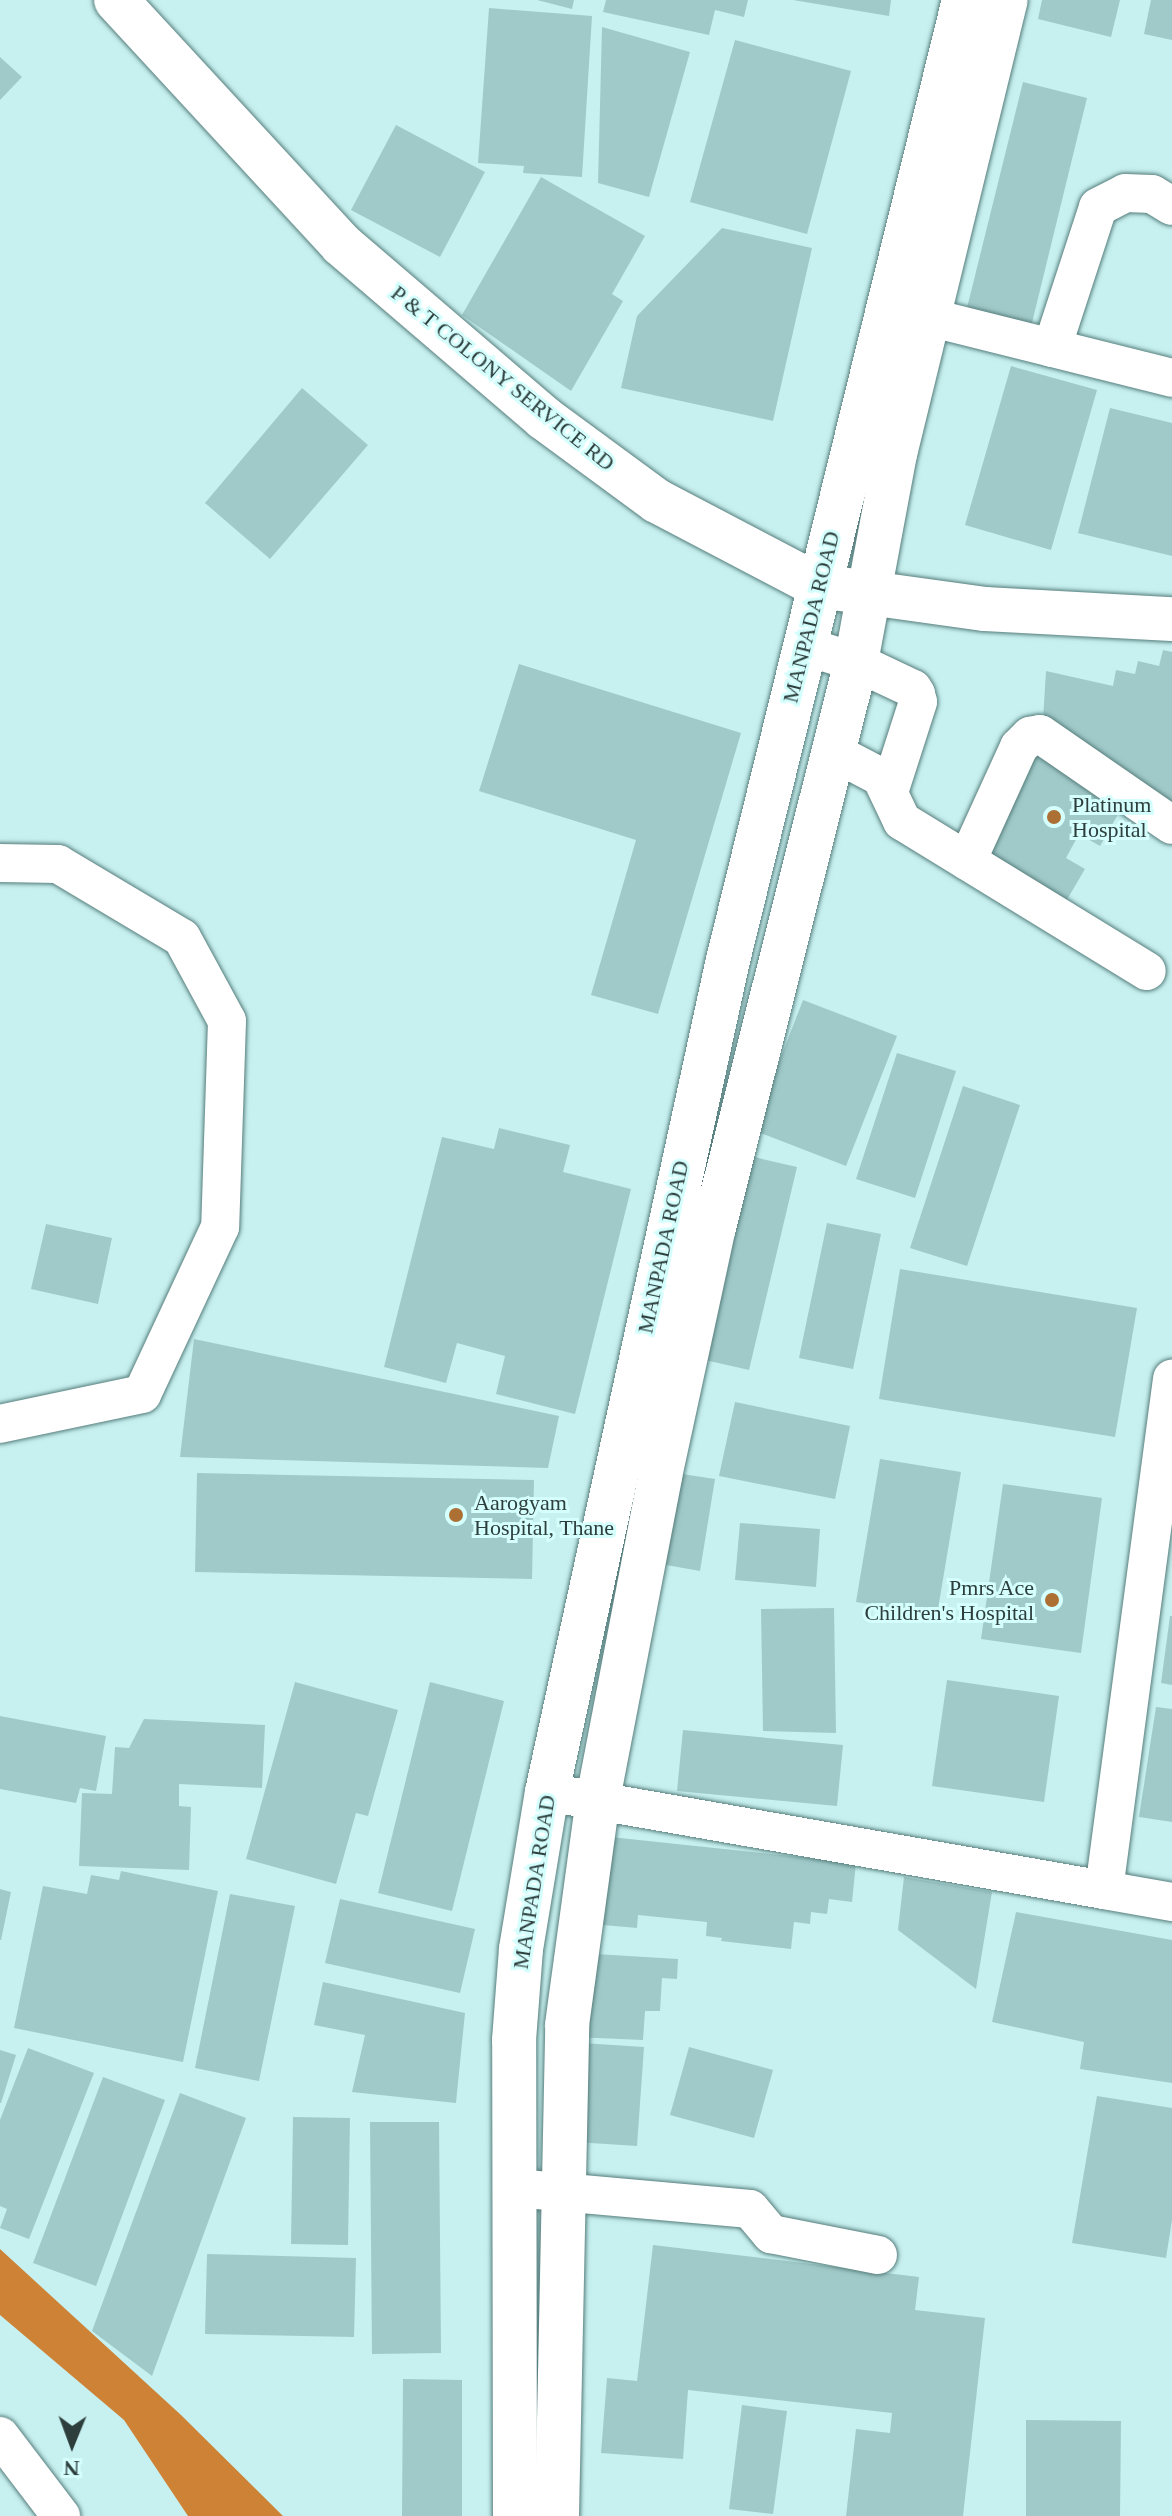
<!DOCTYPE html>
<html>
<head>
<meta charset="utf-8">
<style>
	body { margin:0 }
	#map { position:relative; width:1172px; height:2516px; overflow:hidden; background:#c7f1f0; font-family:"Times New Roman",serif }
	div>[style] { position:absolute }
	.water>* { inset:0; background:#cd8236 }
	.building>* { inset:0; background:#a0cac9 }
	.roads { filter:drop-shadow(0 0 2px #567d7c) drop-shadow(0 0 2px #567d7c) }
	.street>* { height:38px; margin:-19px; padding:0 19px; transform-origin:19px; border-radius:19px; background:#fff }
	.secondary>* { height:44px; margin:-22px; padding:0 22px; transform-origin:22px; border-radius:22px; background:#fff }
	.dots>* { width:22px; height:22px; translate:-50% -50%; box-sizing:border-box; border:4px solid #d4fffd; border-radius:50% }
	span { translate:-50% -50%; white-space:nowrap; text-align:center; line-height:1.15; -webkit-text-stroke:6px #d4fffd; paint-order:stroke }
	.street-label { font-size:22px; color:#2d3e3d }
	.poi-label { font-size:22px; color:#2d3e3d }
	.left { translate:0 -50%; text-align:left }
	.right { translate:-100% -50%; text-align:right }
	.north { position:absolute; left:32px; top:2404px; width:80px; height:80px; -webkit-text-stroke:6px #d4fffd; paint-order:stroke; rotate:181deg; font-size:22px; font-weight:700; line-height:32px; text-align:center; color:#2d3e3d }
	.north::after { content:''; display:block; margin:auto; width:28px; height:36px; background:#2d3e3d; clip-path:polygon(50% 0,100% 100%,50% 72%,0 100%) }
</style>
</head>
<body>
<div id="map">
	<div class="water">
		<i style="clip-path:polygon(0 2249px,181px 2415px,283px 2516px,188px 2516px,124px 2420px,0 2315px)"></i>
	</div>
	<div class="building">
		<i style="clip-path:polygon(537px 0,574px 0,572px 9px)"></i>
		<i style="clip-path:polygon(606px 0,748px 0,744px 17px,715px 10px,709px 35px,603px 12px)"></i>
		<i style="clip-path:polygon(793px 0,891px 0,889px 16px)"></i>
		<i style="clip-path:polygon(1042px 0,1120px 0,1111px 37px,1038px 19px)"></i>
		<i style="clip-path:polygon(1151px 0,1172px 0,1172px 40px,1144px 34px)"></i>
		<i style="clip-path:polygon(489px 8px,592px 16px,582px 177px,523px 173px,524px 166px,478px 163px)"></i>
		<i style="clip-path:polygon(602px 27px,690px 52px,649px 197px,598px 183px)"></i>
		<i style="clip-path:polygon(735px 40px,851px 71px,807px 234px,690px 202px)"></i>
		<i style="clip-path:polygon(0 57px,22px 77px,0 100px)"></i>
		<i style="clip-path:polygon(1023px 82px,1087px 98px,1030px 331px,965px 316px)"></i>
		<i style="clip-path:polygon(396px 125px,485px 172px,440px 257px,351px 210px)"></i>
		<i style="clip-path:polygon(541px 177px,645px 236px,612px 294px,623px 301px,571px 391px,462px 315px)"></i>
		<i style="clip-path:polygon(722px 228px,812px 248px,773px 421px,621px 388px,637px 316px)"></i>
		<i style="clip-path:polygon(1011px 366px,1097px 390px,1051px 550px,965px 525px)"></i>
		<i style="clip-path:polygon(302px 388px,368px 445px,270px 559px,205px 503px)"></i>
		<i style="clip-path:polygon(1110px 408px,1172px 423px,1172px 556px,1078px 533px)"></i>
		<i style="clip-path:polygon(1163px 650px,1172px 652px,1172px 809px,1043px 720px,1046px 671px,1113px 686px,1116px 670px,1135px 674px,1138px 661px,1159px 666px)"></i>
		<i style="clip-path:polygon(519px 664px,741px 733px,658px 1014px,591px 995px,636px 840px,479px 791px)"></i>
		<i style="clip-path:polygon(1036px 756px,1125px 802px,1100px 846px,1079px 834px,1066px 858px,1085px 869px,1061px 910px,974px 858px)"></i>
		<i style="clip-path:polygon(803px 1000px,897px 1036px,846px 1166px,753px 1130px)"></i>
		<i style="clip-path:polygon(897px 1053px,956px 1071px,915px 1198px,856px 1179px)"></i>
		<i style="clip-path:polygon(963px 1086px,1020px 1105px,967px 1266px,910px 1248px)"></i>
		<i style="clip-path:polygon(499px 1128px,570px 1145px,563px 1172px,631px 1189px,575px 1414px,496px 1394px,505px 1356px,457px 1343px,446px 1383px,384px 1367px,442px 1137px,494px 1149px)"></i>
		<i style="clip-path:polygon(741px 1154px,797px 1167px,749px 1370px,692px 1357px)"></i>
		<i style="clip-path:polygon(827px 1223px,881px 1234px,853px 1369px,799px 1358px)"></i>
		<i style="clip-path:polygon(46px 1224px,112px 1238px,98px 1304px,31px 1289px)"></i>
		<i style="clip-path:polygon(900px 1269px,1137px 1308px,1115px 1437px,879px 1399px)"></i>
		<i style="clip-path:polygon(194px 1339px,559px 1416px,548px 1468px,180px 1457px)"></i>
		<i style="clip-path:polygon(735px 1402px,850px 1426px,835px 1499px,719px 1476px)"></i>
		<i style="clip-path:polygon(880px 1459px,961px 1472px,937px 1615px,856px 1602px)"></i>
		<i style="clip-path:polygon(669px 1472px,715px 1479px,700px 1571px,655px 1563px)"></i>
		<i style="clip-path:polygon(197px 1473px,534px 1480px,532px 1579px,195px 1572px)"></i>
		<i style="clip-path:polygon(1003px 1484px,1102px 1498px,1081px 1653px,981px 1639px)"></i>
		<i style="clip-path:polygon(740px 1523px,820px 1529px,816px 1587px,735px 1580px)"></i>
		<i style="clip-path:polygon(834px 1608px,836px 1733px,763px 1731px,761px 1609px)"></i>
		<i style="clip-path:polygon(1170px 1616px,1172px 1616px,1172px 1685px,1161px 1683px)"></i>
		<i style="clip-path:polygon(947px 1680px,1059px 1696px,1044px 1802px,932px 1786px)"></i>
		<i style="clip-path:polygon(295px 1682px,398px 1710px,368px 1816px,356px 1813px,336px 1884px,246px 1859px)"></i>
		<i style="clip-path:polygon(430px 1682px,504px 1701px,452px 1911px,378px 1893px)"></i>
		<i style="clip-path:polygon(1156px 1707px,1172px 1709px,1172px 1822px,1139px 1817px)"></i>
		<i style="clip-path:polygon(0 1716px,106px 1736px,96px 1791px,80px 1788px,76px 1803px,0 1789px)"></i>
		<i style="clip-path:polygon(144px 1719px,265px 1725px,262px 1788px,179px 1784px,179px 1806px,191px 1807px,189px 1870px,79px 1866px,82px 1793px,112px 1794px,115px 1747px,129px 1748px)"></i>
		<i style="clip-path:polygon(683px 1730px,843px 1745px,837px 1806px,677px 1791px)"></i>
		<i style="clip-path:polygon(601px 1836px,856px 1863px,852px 1902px,829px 1899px,827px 1914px,811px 1912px,810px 1924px,794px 1922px,791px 1949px,721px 1941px,722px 1938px,706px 1936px,707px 1922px,638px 1915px,637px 1928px,592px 1924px)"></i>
		<i style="clip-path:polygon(121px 1871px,218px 1891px,183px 2062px,14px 2028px,43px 1886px,87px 1894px,91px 1875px,119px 1880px)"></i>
		<i style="clip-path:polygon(904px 1877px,992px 1892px,976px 1989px,898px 1930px)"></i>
		<i style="clip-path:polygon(0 1889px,11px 1892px,1px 1940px,0 1940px)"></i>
		<i style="clip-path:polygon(230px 1894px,295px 1906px,259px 2081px,195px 2068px)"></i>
		<i style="clip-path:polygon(340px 1899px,475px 1929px,460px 1993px,325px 1963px)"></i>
		<i style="clip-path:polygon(1016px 1912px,1172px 1940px,1172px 2083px,1080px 2069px,1084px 2042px,992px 2022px)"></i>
		<i style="clip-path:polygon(579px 1953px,678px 1959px,677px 1979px,662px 1978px,660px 2011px,645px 2011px,643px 2040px,574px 2037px)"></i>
		<i style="clip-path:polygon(323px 1982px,465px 2013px,456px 2103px,352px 2092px,365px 2035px,314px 2025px)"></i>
		<i style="clip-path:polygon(582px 2043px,644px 2047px,637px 2146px,575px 2142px)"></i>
		<i style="clip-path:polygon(689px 2047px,773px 2070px,754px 2138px,670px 2115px)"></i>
		<i style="clip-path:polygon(28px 2048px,94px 2073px,29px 2239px,0 2228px,7px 2209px,0 2206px,0 2120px)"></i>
		<i style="clip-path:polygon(0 2050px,16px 2055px,1px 2103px,0 2103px)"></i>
		<i style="clip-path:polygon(103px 2077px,165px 2100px,96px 2286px,33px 2263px)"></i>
		<i style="clip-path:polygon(180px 2093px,246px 2118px,152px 2376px,92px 2331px)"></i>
		<i style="clip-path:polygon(1097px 2096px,1172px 2108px,1172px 2220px,1166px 2258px,1072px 2243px)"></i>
		<i style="clip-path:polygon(293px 2117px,350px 2118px,348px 2245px,291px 2244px)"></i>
		<i style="clip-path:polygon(370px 2122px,439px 2122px,441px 2353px,372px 2354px)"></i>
		<i style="clip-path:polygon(653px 2245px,919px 2277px,915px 2310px,985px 2318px,963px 2516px,846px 2516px,856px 2429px,890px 2433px,892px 2413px,688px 2390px,683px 2459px,601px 2453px,607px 2378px,637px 2381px)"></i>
		<i style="clip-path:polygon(207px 2254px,356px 2258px,354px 2337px,205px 2334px)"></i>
		<i style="clip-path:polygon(403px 2379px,462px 2380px,462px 2516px,402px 2516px)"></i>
		<i style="clip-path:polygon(742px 2405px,787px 2411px,773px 2514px,729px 2509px)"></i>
		<i style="clip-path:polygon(1026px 2420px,1121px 2421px,1120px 2516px,1026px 2516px)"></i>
	</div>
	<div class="roads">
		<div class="street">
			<i style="left:928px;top:317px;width:252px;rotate:14deg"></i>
			<i style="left:1052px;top:348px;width:148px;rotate:-71.9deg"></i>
			<i style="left:1098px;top:207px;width:30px;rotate:-27deg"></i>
			<i style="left:1125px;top:193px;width:27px;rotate:2deg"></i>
			<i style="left:1152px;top:194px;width:23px;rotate:31deg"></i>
			<i style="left:804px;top:646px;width:54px;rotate:17.1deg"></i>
			<i style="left:856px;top:662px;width:63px;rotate:25.3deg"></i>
			<i style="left:913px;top:689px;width:6px;rotate:59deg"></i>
			<i style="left:916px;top:694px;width:8px;rotate:76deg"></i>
			<i style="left:918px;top:702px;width:91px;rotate:107.8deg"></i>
			<i style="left:835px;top:753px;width:52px;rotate:27.6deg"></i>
			<i style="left:881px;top:777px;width:49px;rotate:64.5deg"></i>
			<i style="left:902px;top:821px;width:287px;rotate:31.5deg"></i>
			<i style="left:967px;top:861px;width:125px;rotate:-65.5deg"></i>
			<i style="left:1019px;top:747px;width:16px;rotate:-45deg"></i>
			<i style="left:1030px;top:736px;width:10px;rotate:-11deg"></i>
			<i style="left:1040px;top:734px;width:160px;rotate:34.6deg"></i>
			<i style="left:0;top:863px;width:58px;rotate:1deg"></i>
			<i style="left:58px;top:864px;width:144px;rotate:30.8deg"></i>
			<i style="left:182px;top:938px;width:94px;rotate:61.5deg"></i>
			<i style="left:227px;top:1021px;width:206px;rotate:91.9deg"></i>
			<i style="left:220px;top:1227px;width:184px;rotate:115deg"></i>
			<i style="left:142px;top:1394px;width:145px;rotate:168.1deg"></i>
			<i style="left:547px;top:1792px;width:566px;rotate:9.98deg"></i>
			<i style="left:1104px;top:1890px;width:516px;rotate:-82.42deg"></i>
			<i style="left:1104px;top:1890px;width:69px;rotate:10deg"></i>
			<i style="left:515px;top:2188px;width:236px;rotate:5.1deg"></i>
			<i style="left:750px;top:2209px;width:33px;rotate:50deg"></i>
			<i style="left:771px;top:2234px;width:109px;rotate:11.1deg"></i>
			<i style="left:0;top:2436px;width:101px;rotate:52.7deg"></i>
		</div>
		<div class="secondary">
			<i style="left:116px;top:0;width:332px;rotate:47.3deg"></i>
			<i style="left:341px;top:244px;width:267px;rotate:40.6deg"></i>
			<i style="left:544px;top:418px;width:140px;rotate:36.3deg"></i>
			<i style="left:657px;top:501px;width:183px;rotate:27.7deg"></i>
			<i style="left:819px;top:586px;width:168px;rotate:7.9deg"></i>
			<i style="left:985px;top:609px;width:187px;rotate:3.1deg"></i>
			<i style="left:515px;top:2516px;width:476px;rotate:-90.1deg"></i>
			<i style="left:514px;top:2040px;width:91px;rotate:-85.6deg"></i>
			<i style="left:521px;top:1949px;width:159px;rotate:-80.6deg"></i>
			<i style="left:547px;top:1792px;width:851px;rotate:-77.73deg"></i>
			<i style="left:728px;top:960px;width:989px;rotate:-76.19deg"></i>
			<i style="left:557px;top:2516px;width:491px;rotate:-88.8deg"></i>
			<i style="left:567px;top:2025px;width:228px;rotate:-82.2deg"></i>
			<i style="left:598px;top:1799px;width:329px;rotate:-79.1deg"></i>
			<i style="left:660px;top:1476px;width:255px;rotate:-77.8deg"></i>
			<i style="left:714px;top:1227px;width:583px;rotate:-75.89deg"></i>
			<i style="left:856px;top:662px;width:212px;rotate:-79.4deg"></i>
			<i style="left:895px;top:454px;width:467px;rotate:-76.3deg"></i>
		</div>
	</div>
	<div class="dots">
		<i style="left:1054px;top:817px;background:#ad7034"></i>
		<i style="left:456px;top:1515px;background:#ad7034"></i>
		<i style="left:1052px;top:1600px;background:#ad7034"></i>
	</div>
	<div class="street-label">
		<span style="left:503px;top:378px;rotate:39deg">P &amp; T COLONY SERVICE RD</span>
		<span style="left:811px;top:617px;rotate:-76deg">MANPADA ROAD</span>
		<span style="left:663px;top:1247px;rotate:-78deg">MANPADA ROAD</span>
		<span style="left:534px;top:1882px;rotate:-81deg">MANPADA ROAD</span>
	</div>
	<div class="poi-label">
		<span class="left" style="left:1072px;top:817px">Platinum<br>Hospital</span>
		<span class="left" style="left:474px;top:1515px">Aarogyam<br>Hospital, Thane</span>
		<span class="right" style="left:1034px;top:1600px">Pmrs Ace<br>Children's Hospital</span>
	</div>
	<div class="north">N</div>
</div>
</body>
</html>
